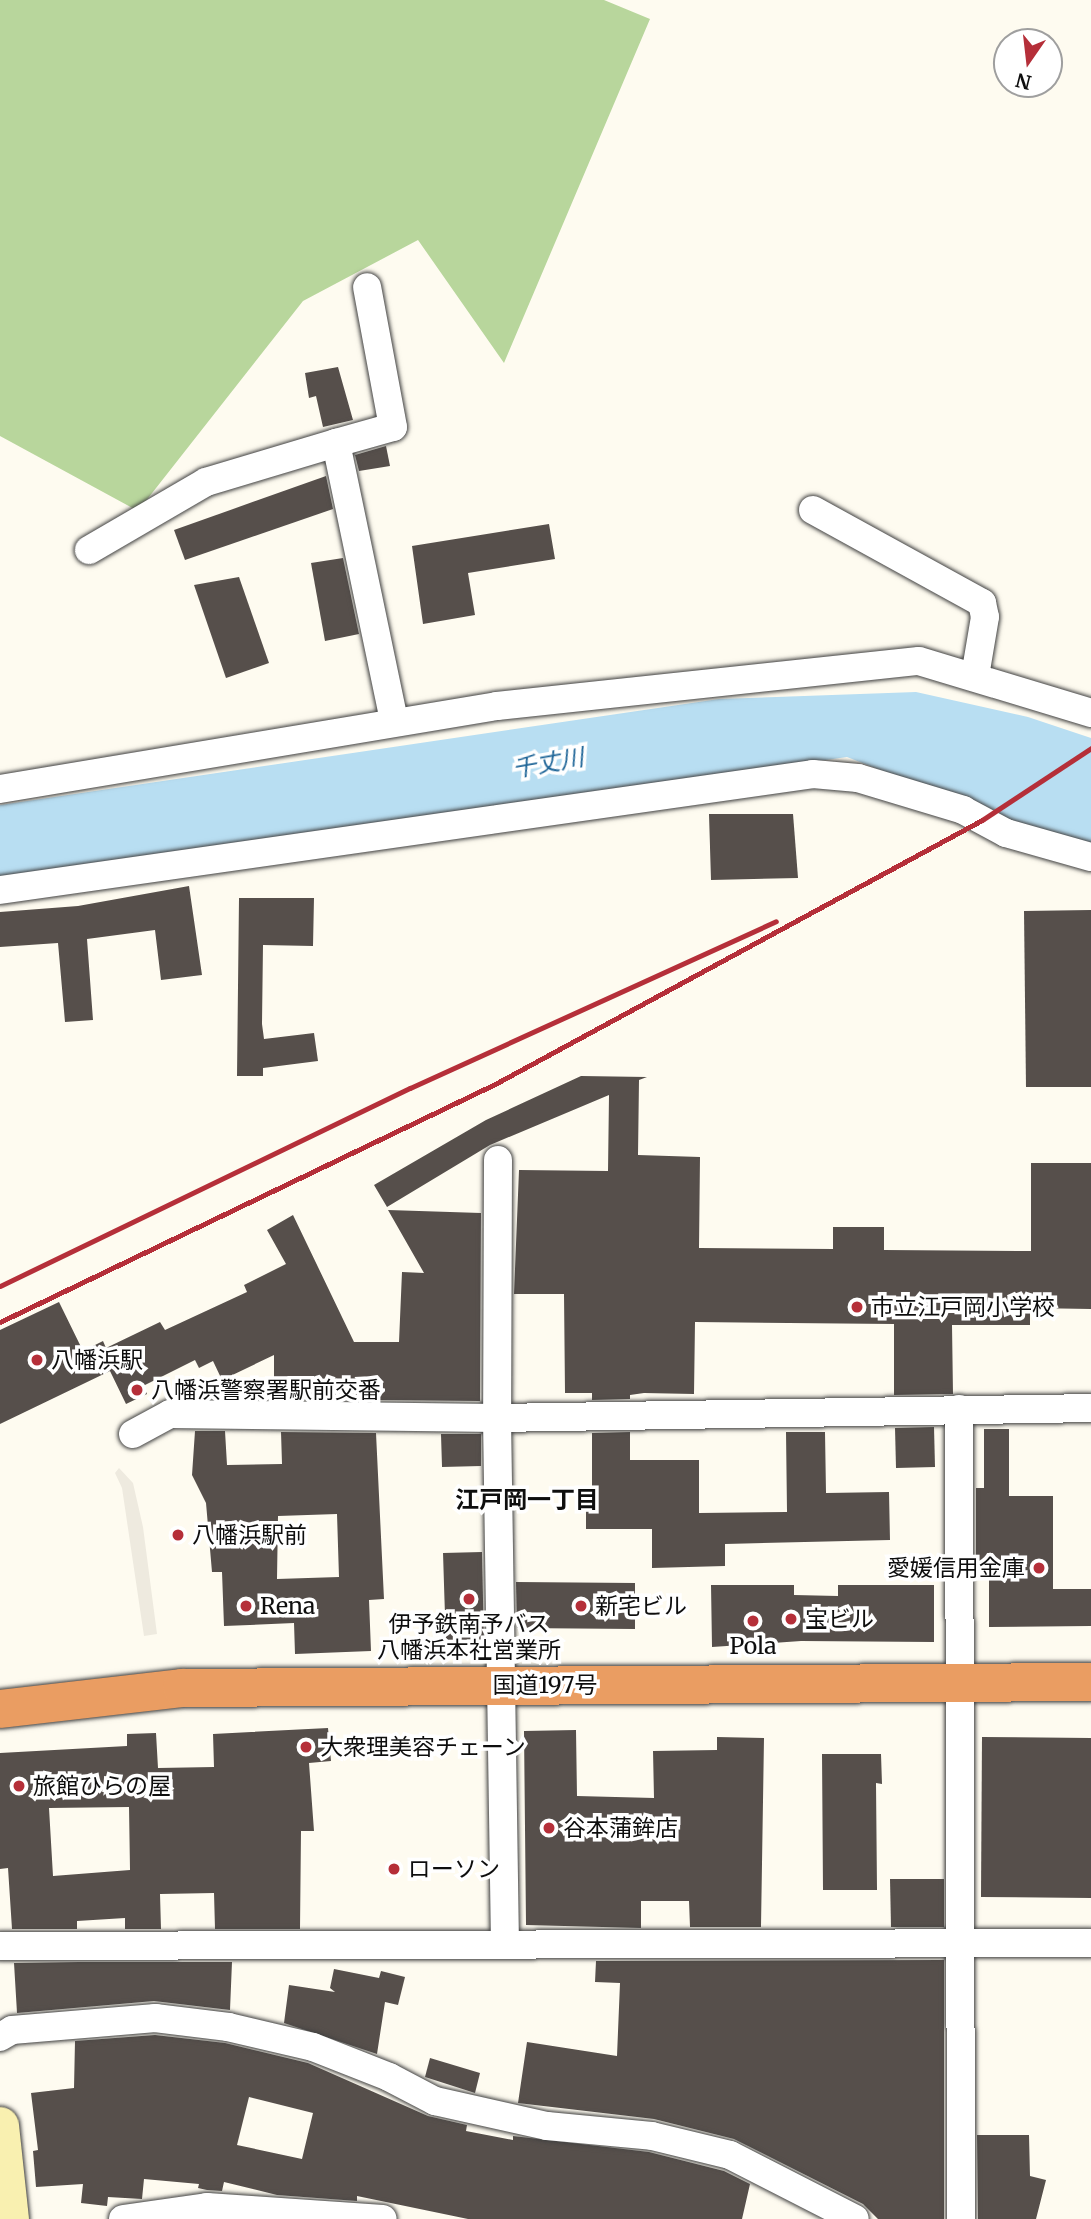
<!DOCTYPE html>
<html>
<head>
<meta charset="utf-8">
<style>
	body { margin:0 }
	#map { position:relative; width:1091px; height:2219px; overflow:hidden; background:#fefbf0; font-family:Merriweather,"Noto Sans JP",serif }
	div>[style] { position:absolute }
	.forest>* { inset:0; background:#b8d69c }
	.plaza>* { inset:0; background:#eeeadf }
	.water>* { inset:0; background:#b8def2 }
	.building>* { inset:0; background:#564f4b }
	.roads { filter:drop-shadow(0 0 2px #414141) drop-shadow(0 0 2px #414141) }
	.street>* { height:28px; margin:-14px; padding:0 14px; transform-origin:14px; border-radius:14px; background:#fff }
	.secondary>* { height:38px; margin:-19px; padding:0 19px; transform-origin:19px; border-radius:19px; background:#f9f0b0 }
	.highway>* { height:38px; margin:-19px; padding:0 19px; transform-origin:19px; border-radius:19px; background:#ea9d62 }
	.rail>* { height:5px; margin:-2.5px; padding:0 2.5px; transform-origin:2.5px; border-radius:2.5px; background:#b52f39 }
	.dots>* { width:19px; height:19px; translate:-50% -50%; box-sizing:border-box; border:4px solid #fff; border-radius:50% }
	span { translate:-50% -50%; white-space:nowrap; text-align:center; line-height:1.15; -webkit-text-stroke:7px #fff; paint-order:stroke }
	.poi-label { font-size:23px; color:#0e0e0e }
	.left { translate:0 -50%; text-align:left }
	.right { translate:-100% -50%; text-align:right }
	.street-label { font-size:23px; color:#0e0e0e }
	.water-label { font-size:24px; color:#206698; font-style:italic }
	.neighbourhood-label { font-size:24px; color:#0e0e0e; font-weight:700 }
	.north { position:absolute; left:993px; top:28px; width:70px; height:70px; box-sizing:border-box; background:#fff; border:2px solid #9f9f9f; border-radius:50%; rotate:194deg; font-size:19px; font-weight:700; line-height:28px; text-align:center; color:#0e0e0e }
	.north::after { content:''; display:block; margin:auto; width:24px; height:32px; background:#b52f39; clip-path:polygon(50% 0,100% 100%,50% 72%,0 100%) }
</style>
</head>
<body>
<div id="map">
	<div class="forest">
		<i style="clip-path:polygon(0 0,604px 0,650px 19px,504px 363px,418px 240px,303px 301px,138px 511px,0 436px)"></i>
	</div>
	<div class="plaza">
		<i style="clip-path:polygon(119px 1468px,133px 1483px,143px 1527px,157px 1634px,144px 1636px,122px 1488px,115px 1473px)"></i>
	</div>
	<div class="water">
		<i style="clip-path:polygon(916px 692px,1028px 717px,1091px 738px,1091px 852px,847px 757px,0 878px,0 805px,719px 699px)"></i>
	</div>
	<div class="building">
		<i style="clip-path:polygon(338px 367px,353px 420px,323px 427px,316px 396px,309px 398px,305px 373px)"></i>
		<i style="clip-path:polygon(386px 446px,390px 466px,359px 471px,355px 455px)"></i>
		<i style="clip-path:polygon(326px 476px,333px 509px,185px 560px,174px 530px)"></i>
		<i style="clip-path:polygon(549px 524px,555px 559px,468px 573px,475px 615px,423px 624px,412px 546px)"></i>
		<i style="clip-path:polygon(343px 558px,359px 634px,325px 641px,311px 563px)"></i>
		<i style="clip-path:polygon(239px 577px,269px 663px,226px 678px,194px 585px)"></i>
		<i style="clip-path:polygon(709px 814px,793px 814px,798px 878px,711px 880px)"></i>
		<i style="clip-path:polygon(189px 886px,202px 975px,161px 980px,155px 930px,87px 939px,93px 1020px,65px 1022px,58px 943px,0 947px,0 912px,78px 906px)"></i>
		<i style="clip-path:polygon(239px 898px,314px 898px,313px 946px,263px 945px,262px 1024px,264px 1039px,314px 1033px,318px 1061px,263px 1068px,263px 1076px,237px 1076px)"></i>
		<i style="clip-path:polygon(1091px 910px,1091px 1087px,1026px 1087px,1024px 911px)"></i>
		<i style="clip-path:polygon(581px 1076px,647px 1077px,639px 1080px,638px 1155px,700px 1157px,699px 1248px,833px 1249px,833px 1227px,884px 1227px,884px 1250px,1031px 1251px,1031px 1163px,1091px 1163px,1091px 1309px,1030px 1308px,1030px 1325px,952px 1325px,953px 1394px,894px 1395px,894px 1324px,695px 1322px,694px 1394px,644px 1393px,630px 1395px,630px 1399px,592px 1400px,592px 1393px,565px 1393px,564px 1294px,514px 1294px,519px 1170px,608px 1171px,609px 1095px,490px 1145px,387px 1207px,374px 1185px,486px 1120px)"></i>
		<i style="clip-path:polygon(388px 1210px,481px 1213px,480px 1401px,274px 1399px,274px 1355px,222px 1380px,213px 1361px,199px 1368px,195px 1360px,143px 1386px,147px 1394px,126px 1404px,110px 1371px,0 1424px,0 1330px,59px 1302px,83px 1351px,103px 1341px,106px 1348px,160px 1322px,165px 1330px,247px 1292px,244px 1285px,286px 1264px,267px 1230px,293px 1215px,354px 1342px,399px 1342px,402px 1272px,424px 1273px)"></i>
		<i style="clip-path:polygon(934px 1427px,935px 1467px,896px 1468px,895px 1428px)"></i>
		<i style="clip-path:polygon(984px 1429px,1009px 1429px,1009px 1496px,1053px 1496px,1053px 1589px,1091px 1589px,1091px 1626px,989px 1627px,989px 1563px,976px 1563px,976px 1488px,984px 1488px)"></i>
		<i style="clip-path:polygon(evenodd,195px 1431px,225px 1431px,227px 1465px,282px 1464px,281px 1432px,376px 1433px,384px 1599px,369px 1600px,371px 1651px,295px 1654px,294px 1623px,224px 1626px,222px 1572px,212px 1572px,206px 1503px,192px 1475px,195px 1431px,337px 1514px,339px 1577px,277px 1579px,278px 1516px,337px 1514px)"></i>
		<i style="clip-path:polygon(630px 1432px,630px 1460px,699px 1460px,699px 1513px,787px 1512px,786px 1432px,825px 1432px,826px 1493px,889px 1492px,890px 1540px,725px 1544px,725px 1566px,652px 1568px,652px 1529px,586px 1529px,586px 1502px,592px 1502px,592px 1433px)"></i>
		<i style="clip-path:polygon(441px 1434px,481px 1434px,481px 1466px,442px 1467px)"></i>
		<i style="clip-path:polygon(482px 1552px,484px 1646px,446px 1647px,443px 1553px)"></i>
		<i style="clip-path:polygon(516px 1582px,635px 1583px,635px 1629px,517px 1628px)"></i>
		<i style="clip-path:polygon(711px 1585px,794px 1585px,794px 1595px,838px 1596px,838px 1585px,934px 1585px,934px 1642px,801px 1641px,712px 1647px)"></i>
		<i style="clip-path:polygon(evenodd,328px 1728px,331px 1761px,309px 1763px,314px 1831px,301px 1831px,300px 1929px,215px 1929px,214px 1893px,160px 1894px,161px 1929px,125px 1929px,125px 1918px,77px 1921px,77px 1929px,12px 1929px,8px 1868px,0 1869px,0 1753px,127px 1746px,127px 1734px,156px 1733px,158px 1768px,214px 1767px,213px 1734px,328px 1728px,129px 1807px,130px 1870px,53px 1876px,49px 1808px,129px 1807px)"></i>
		<i style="clip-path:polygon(576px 1730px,577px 1796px,654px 1798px,653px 1751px,717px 1750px,717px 1737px,764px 1738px,761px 1927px,690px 1927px,689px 1901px,641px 1901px,641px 1928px,526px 1925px,524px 1731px)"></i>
		<i style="clip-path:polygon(982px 1737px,1091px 1738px,1091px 1898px,981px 1897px)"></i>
		<i style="clip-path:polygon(822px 1754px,881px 1754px,882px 1784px,876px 1783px,877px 1890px,823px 1890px)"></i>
		<i style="clip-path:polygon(890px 1879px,944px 1879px,944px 1927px,891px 1927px)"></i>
		<i style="clip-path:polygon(944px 1960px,944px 2219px,878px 2219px,863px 2204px,734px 2139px,654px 2119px,518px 2103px,527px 2042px,617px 2056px,620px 1983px,595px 1982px,596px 1961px)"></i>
		<i style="clip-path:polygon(79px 1962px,232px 1962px,230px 2010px,154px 2001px,17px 2013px,14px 1963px)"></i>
		<i style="clip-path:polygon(334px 1969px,379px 1978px,381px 1971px,405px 1977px,398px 2005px,385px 2002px,377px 2054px,284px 2023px,289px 1985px,335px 1992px,330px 1988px)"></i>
		<i style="clip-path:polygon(evenodd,155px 2035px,225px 2043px,308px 2063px,428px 2116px,467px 2125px,466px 2131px,513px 2140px,513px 2136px,649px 2152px,724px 2171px,750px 2184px,742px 2219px,468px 2219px,357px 2196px,357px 2201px,277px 2195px,224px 2182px,222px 2191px,207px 2190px,198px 2188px,199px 2184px,144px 2179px,142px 2199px,108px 2197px,107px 2206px,81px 2203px,83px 2184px,36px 2187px,33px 2151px,38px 2150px,31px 2093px,74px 2088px,75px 2041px,155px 2035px,249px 2097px,313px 2113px,302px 2159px,237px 2145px,249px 2097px)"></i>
		<i style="clip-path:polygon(430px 2058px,480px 2073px,475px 2093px,425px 2077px)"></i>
		<i style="clip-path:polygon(977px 2135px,1029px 2135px,1030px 2176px,1046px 2180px,1036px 2219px,978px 2219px)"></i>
	</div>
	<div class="roads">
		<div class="street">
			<i style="left:336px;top:443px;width:59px;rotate:-15.7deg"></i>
			<i style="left:393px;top:427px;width:142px;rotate:-100.5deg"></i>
			<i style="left:813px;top:510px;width:193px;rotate:28.8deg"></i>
			<i style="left:982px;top:603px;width:14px;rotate:78deg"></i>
			<i style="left:985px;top:617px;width:60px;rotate:99.6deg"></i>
			<i style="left:89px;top:550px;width:135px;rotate:-30.2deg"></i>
			<i style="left:206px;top:482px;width:136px;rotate:-16.7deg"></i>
			<i style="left:336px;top:443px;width:284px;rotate:78.2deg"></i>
			<i style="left:0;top:789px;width:504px;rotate:-9.48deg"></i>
			<i style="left:497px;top:706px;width:424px;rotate:-6.1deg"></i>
			<i style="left:919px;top:661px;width:180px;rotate:16.8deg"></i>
			<i style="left:0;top:890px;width:821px;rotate:-8.12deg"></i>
			<i style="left:813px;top:774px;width:45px;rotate:5.1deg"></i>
			<i style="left:858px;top:778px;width:110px;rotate:16.9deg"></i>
			<i style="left:963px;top:810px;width:49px;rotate:28.1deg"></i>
			<i style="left:1006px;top:833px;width:88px;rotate:15.8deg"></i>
			<i style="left:498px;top:1160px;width:258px;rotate:90.2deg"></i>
			<i style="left:497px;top:1418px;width:526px;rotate:89.13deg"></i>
			<i style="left:959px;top:1409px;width:810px;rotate:89.86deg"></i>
			<i style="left:133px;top:1434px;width:42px;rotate:-28.4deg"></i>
			<i style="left:170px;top:1414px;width:327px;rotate:0.7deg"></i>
			<i style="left:497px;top:1418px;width:594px;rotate:-0.96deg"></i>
			<i style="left:0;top:1946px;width:1091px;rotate:-0.16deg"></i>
			<i style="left:0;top:2037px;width:14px;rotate:-30deg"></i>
			<i style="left:12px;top:2030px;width:144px;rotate:-4.8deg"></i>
			<i style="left:155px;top:2018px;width:74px;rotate:7deg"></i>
			<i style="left:228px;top:2027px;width:87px;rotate:13.2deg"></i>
			<i style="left:313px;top:2047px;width:82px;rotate:21.5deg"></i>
			<i style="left:389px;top:2077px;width:52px;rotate:27.6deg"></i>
			<i style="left:435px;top:2101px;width:115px;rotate:12.6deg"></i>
			<i style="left:547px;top:2126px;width:105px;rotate:5.4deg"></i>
			<i style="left:652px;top:2136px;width:80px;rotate:13.7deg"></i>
			<i style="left:730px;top:2155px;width:140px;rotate:27.1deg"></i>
			<i style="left:123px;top:2219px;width:85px;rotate:-8.1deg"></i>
			<i style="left:207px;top:2207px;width:176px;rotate:3.9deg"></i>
		</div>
		<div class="secondary">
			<i style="left:0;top:2126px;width:94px;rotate:83.9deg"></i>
		</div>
		<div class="highway">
			<i style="left:0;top:1709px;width:183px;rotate:-6.6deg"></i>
			<i style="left:182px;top:1688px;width:909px;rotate:-0.38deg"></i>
		</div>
	</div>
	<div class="rail">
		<i style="left:0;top:1286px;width:455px;rotate:-25.8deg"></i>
		<i style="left:410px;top:1088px;width:402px;rotate:-24.5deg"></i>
		<i style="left:0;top:1322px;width:549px;rotate:-25.68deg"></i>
		<i style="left:495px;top:1084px;width:554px;rotate:-28.46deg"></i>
		<i style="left:982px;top:820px;width:131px;rotate:-33.4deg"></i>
	</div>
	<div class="dots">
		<i style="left:857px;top:1307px;background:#b52f39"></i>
		<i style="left:37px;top:1360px;background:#b52f39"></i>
		<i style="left:137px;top:1390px;background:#b52f39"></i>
		<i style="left:178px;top:1535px;background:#b52f39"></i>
		<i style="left:1039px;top:1568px;background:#b52f39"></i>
		<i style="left:469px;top:1599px;background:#b52f39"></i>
		<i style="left:246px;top:1606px;background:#b52f39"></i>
		<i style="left:581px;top:1606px;background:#b52f39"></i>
		<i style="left:791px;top:1619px;background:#b52f39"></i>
		<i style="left:753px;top:1621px;background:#b52f39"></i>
		<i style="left:306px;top:1747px;background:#b52f39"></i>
		<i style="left:19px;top:1786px;background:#b52f39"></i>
		<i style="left:549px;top:1828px;background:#b52f39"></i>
		<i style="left:394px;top:1869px;background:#b52f39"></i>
	</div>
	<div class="poi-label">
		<span class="left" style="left:871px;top:1307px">市立江戸岡小学校</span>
		<span class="left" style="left:51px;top:1360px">八幡浜駅</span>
		<span class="left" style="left:151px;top:1390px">八幡浜警察署駅前交番</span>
		<span class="left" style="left:192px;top:1535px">八幡浜駅前</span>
		<span class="right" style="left:1025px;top:1568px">愛媛信用金庫</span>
		<span class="left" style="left:260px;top:1606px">Rena</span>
		<span class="left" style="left:595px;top:1606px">新宅ビル</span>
		<span class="left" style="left:805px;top:1619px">宝ビル</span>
		<span style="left:469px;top:1637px">伊予鉄南予バス<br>八幡浜本社営業所</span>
		<span style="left:753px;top:1646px">Pola</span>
		<span class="left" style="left:320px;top:1747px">大衆理美容チェーン</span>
		<span class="left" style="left:33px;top:1786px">旅館ひらの屋</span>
		<span class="left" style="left:563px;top:1828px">谷本蒲鉾店</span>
		<span class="left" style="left:408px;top:1869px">ローソン</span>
	</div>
	<div class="street-label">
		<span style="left:545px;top:1685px">国道197号</span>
	</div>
	<div class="water-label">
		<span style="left:548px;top:763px;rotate:-10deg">千丈川</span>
	</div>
	<div class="neighbourhood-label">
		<span style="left:527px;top:1500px">江戸岡一丁目</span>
	</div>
	<div class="north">N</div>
</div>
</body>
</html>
